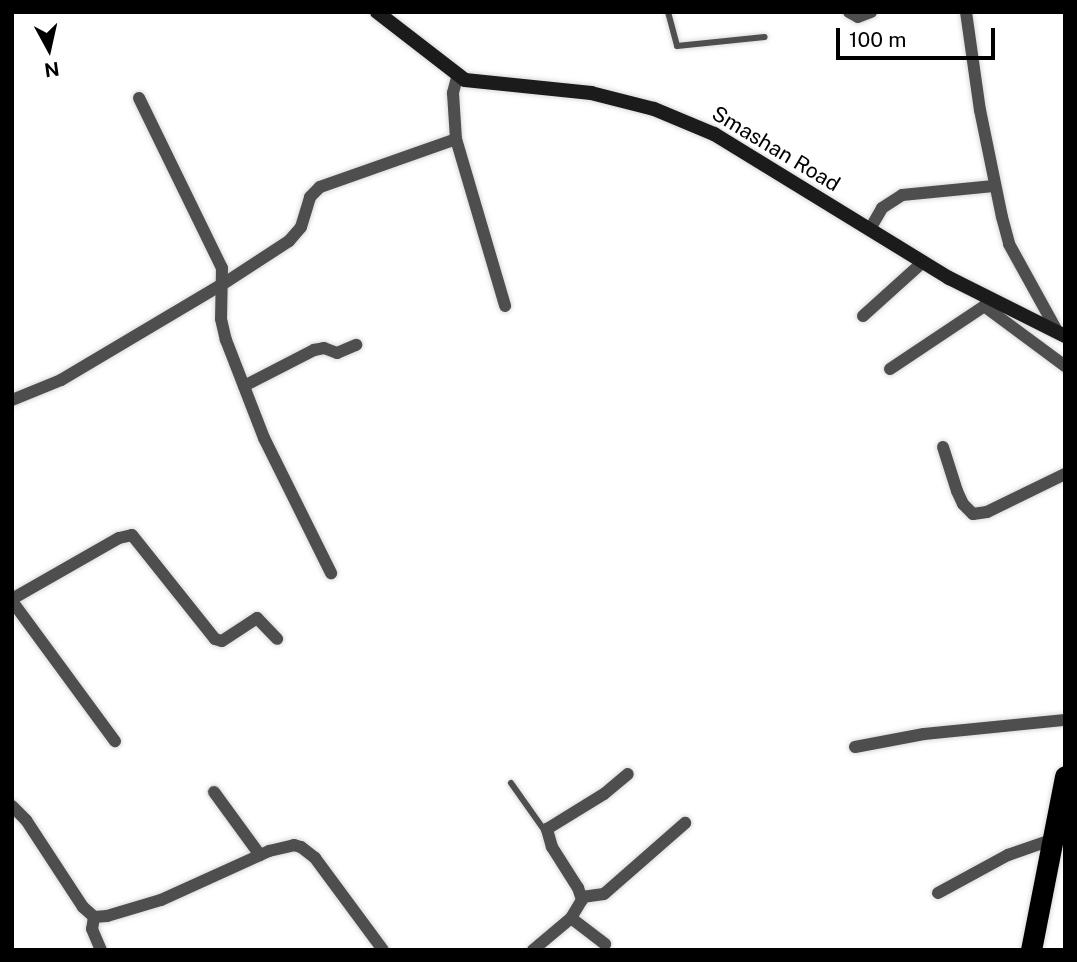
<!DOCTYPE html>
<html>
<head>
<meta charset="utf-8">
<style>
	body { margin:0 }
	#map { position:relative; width:1077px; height:962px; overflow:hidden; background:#fff; font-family:"Public Sans",sans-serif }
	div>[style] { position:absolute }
	.roads { filter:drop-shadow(0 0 2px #dbdbdb) drop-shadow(0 0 2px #dbdbdb) }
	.lane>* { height:6px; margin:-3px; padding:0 3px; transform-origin:3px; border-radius:3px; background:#4e4e4e }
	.street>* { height:12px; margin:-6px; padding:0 6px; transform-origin:6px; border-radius:6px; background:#4e4e4e }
	.secondary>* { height:14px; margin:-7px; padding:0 7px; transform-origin:7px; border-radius:7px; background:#1b1b1b }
	.highway>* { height:21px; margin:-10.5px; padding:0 10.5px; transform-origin:10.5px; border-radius:10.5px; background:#000 }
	span { translate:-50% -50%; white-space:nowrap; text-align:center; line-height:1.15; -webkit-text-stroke:6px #fff; paint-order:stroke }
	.street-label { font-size:21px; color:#000 }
	.frame { position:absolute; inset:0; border:14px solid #000; pointer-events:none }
	.north { position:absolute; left:14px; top:14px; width:70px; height:70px; -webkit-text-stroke:5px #fff; paint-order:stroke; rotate:172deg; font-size:19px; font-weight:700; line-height:28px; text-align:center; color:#000 }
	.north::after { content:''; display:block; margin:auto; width:24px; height:32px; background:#000; clip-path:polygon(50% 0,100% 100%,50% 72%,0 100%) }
	.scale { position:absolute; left:836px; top:28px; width:159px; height:32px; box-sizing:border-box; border:4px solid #000; border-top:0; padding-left:9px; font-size:21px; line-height:24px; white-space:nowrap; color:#000; -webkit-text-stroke:5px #fff; paint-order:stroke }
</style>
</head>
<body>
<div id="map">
	<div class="roads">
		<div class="lane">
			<i style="left:668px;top:12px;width:35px;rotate:75deg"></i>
			<i style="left:677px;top:46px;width:88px;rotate:-5.8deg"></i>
			<i style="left:511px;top:783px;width:59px;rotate:54.7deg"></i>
		</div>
		<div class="street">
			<i style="left:849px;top:12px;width:10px;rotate:29deg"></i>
			<i style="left:858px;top:17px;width:14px;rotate:-21deg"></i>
			<i style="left:966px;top:12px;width:99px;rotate:81.9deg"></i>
			<i style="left:980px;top:110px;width:109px;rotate:78.4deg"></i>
			<i style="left:1002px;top:217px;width:28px;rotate:75deg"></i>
			<i style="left:1009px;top:244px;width:99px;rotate:61.1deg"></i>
			<i style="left:458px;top:74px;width:20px;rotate:105deg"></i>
			<i style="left:453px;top:93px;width:46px;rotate:86.3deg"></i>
			<i style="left:456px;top:139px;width:174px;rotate:73.6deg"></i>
			<i style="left:139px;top:98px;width:189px;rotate:64deg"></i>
			<i style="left:222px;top:268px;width:51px;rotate:91.1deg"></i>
			<i style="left:221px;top:319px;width:22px;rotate:77deg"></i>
			<i style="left:226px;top:340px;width:105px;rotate:68.8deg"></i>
			<i style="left:264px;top:438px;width:151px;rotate:63.6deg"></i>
			<i style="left:870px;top:229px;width:24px;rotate:-60deg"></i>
			<i style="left:882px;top:208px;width:24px;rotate:-33deg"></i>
			<i style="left:902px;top:195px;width:92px;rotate:-5.6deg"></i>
			<i style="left:984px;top:306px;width:101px;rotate:36.5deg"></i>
			<i style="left:863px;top:316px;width:81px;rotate:-42deg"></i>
			<i style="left:890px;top:369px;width:123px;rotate:-33.7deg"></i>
			<i style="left:244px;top:386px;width:79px;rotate:-27.2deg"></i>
			<i style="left:314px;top:350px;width:10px;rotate:-11deg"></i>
			<i style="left:324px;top:348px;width:14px;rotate:21deg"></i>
			<i style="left:337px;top:353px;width:21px;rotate:-23deg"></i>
			<i style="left:12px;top:400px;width:53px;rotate:-22.2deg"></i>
			<i style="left:61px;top:380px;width:188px;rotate:-30.7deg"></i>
			<i style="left:223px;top:284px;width:79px;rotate:-33.1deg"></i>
			<i style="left:289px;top:241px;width:18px;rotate:-49deg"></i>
			<i style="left:301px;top:227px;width:31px;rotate:-73deg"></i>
			<i style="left:310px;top:197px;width:14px;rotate:-45deg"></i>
			<i style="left:320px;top:187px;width:144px;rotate:-19.4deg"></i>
			<i style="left:943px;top:447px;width:46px;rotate:72.3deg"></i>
			<i style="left:957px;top:491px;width:14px;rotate:65deg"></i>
			<i style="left:963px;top:504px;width:14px;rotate:45deg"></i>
			<i style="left:973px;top:514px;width:14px;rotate:-8deg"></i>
			<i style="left:987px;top:512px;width:87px;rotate:-26deg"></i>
			<i style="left:12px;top:599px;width:123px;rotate:-29.7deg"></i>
			<i style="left:119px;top:538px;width:13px;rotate:-13deg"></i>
			<i style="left:132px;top:535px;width:133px;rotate:51.4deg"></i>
			<i style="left:215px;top:639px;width:7px;rotate:16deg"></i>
			<i style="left:222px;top:641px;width:42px;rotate:-33.3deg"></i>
			<i style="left:257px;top:618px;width:29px;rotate:46deg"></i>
			<i style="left:12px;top:601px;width:174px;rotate:53.7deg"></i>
			<i style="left:855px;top:747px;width:70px;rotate:-10.7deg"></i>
			<i style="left:924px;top:734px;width:142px;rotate:-5.7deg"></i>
			<i style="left:214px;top:792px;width:78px;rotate:53.9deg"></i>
			<i style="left:12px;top:806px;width:20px;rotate:45deg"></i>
			<i style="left:26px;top:820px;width:104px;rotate:56.8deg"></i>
			<i style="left:83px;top:907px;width:15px;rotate:42deg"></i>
			<i style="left:94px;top:917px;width:13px;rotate:-4deg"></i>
			<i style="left:107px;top:916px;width:56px;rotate:-16.5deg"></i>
			<i style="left:161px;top:900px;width:119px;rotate:-24.4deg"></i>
			<i style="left:269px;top:851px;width:26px;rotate:-13deg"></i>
			<i style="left:294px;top:845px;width:7px;rotate:16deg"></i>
			<i style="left:301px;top:847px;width:18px;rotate:38deg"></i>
			<i style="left:315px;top:858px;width:114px;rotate:53.5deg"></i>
			<i style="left:938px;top:893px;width:80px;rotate:-28.5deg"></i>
			<i style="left:1008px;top:855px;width:49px;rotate:-19.2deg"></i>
			<i style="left:582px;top:897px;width:22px;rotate:-8deg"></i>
			<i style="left:604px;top:894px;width:108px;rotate:-41.2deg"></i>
			<i style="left:94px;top:917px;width:12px;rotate:99deg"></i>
			<i style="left:92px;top:929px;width:23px;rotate:67deg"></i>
			<i style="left:571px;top:918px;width:43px;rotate:37.4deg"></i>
			<i style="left:533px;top:950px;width:50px;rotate:-40.1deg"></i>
			<i style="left:571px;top:918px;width:21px;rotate:-59deg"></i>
			<i style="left:582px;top:900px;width:13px;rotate:-108deg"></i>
			<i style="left:578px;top:888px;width:49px;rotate:-122.4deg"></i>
			<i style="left:552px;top:847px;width:19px;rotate:-106deg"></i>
			<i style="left:547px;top:829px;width:67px;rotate:-31.6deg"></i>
			<i style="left:604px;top:794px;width:31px;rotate:-40deg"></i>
		</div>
		<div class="secondary">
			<i style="left:377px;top:12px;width:111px;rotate:37.7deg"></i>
			<i style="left:465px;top:80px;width:127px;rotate:5.9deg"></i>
			<i style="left:591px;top:93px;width:65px;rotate:14.3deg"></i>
			<i style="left:654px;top:109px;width:65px;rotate:22.6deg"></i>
			<i style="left:714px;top:134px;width:276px;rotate:31.5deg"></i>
			<i style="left:949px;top:278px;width:130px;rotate:26.6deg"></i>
		</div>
		<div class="highway">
			<i style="left:1031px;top:950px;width:177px;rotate:-78.9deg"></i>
		</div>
	</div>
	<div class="street-label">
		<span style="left:776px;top:149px;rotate:31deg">Smashan Road</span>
	</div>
	<div class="frame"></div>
	<div class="north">N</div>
	<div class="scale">100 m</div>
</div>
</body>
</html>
